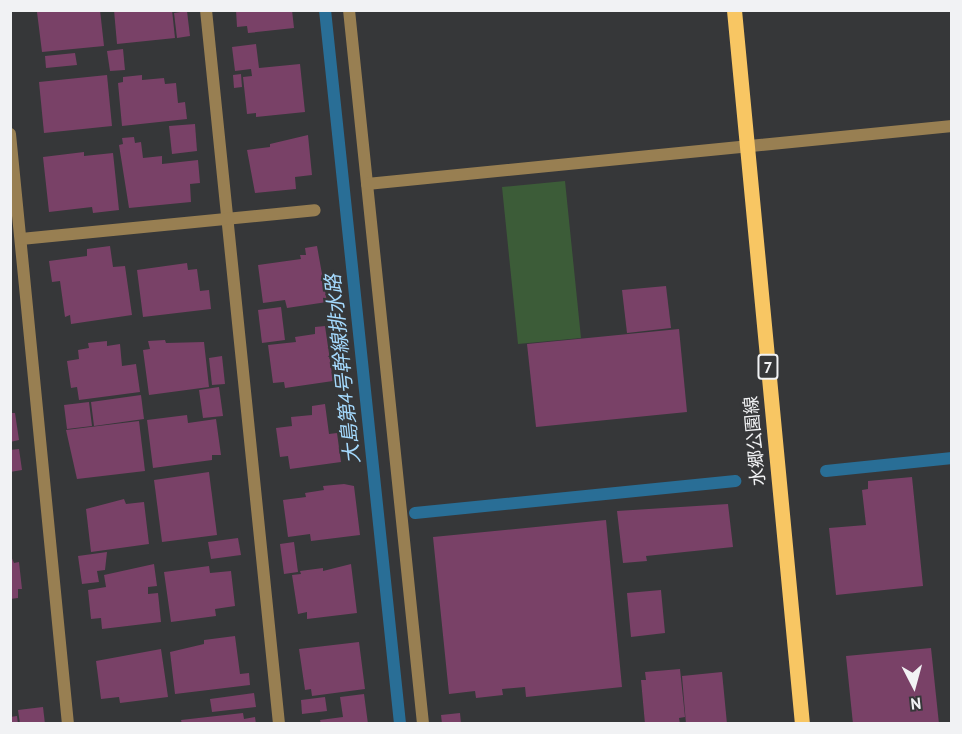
<!DOCTYPE html>
<html>
<head>
<meta charset="utf-8">
<style>
	body { margin:0 }
	#map { position:relative; width:962px; height:734px; overflow:hidden; background:#363739; font-family:"PT Sans","Noto Sans JP",sans-serif }
	div>[style] { position:absolute }
	.green>* { inset:0; background:#3c5c38 }
	.stream>* { height:12px; margin:-6px; padding:0 6px; transform-origin:6px; border-radius:6px; background:#296e96 }
	.building>* { inset:0; background:#794167 }
	.minor>* { height:12px; margin:-6px; padding:0 6px; transform-origin:6px; border-radius:6px; background:#987f52 }
	.primary>* { height:15px; margin:-7.5px; padding:0 7.5px; transform-origin:7.5px; border-radius:7.5px; background:#f8c663 }
	span { translate:-50% -50%; white-space:nowrap; text-align:center; line-height:1.15; -webkit-text-stroke:4.5px #363739; paint-order:stroke }
	.shield-label span { padding:2px 4px; background:#363739; border:2px solid; border-radius:4px; -webkit-text-stroke-width:0 }
	.shield-label { font-size:16px; color:#f1f2f4; font-weight:700 }
	.street-label { font-size:18px; color:#f1f2f4 }
	.water-label { font-size:20px; color:#a5dafe; font-style:italic }
	.frame { position:absolute; inset:0; border:12px solid #f1f2f4; pointer-events:none }
	.north { position:absolute; left:884px; top:656px; width:60px; height:60px; -webkit-text-stroke:4px #363739; paint-order:stroke; rotate:174deg; font-size:16px; font-weight:700; line-height:24px; text-align:center; color:#f1f2f4 }
	.north::after { content:''; display:block; margin:auto; width:21px; height:27px; background:#f1f2f4; clip-path:polygon(50% 0,100% 100%,50% 72%,0 100%) }
</style>
</head>
<body>
<div id="map">
	<div class="green">
		<i style="clip-path:polygon(565px 181px,581px 338px,518px 344px,502px 187px)"></i>
	</div>
	<div class="stream">
		<i style="left:325px;top:10px;width:718px;rotate:84deg"></i>
		<i style="left:826px;top:471px;width:127px;rotate:-5.9deg"></i>
		<i style="left:415px;top:513px;width:322px;rotate:-5.7deg"></i>
	</div>
	<div class="building">
		<i style="clip-path:polygon(100px 10px,104px 46px,42px 52px,37px 12px)"></i>
		<i style="clip-path:polygon(114px 10px,172px 10px,175px 38px,117px 44px)"></i>
		<i style="clip-path:polygon(236px 10px,292px 10px,294px 28px,248px 33px,247px 26px,237px 27px)"></i>
		<i style="clip-path:polygon(187px 11px,190px 36px,177px 38px,174px 13px)"></i>
		<i style="clip-path:polygon(256px 44px,259px 68px,300px 64px,305px 112px,256px 117px,256px 113px,247px 114px,243px 77px,252px 76px,251px 69px,235px 71px,232px 47px)"></i>
		<i style="clip-path:polygon(123px 49px,125px 70px,110px 71px,107px 51px)"></i>
		<i style="clip-path:polygon(75px 53px,77px 65px,46px 68px,45px 56px)"></i>
		<i style="clip-path:polygon(241px 74px,242px 87px,234px 88px,233px 75px)"></i>
		<i style="clip-path:polygon(107px 75px,112px 126px,44px 133px,39px 82px)"></i>
		<i style="clip-path:polygon(142px 75px,142px 80px,164px 78px,165px 84px,176px 83px,178px 103px,185px 102px,187px 119px,122px 126px,118px 83px,123px 82px,123px 77px)"></i>
		<i style="clip-path:polygon(195px 124px,197px 151px,172px 154px,169px 126px)"></i>
		<i style="clip-path:polygon(308px 135px,312px 175px,295px 177px,296px 189px,255px 193px,247px 150px,270px 147px,270px 144px)"></i>
		<i style="clip-path:polygon(134px 137px,135px 143px,141px 142px,143px 158px,162px 156px,162px 164px,198px 160px,200px 183px,190px 184px,191px 202px,129px 208px,119px 145px,123px 144px,122px 138px)"></i>
		<i style="clip-path:polygon(84px 152px,84px 156px,113px 153px,119px 210px,93px 213px,92px 207px,49px 212px,43px 157px)"></i>
		<i style="clip-path:polygon(110px 246px,113px 267px,125px 266px,132px 315px,71px 324px,70px 315px,65px 317px,60px 281px,52px 282px,49px 261px,87px 256px,87px 249px)"></i>
		<i style="clip-path:polygon(317px 246px,327px 302px,287px 308px,285px 300px,263px 303px,258px 265px,301px 259px,300px 255px,306px 255px,305px 248px)"></i>
		<i style="clip-path:polygon(187px 263px,188px 270px,197px 269px,200px 291px,209px 290px,211px 309px,143px 317px,137px 270px)"></i>
		<i style="clip-path:polygon(666px 286px,671px 328px,627px 333px,622px 290px)"></i>
		<i style="clip-path:polygon(281px 307px,285px 340px,262px 343px,258px 310px)"></i>
		<i style="clip-path:polygon(325px 326px,333px 381px,285px 388px,284px 382px,273px 383px,268px 345px,296px 342px,295px 337px,315px 334px,315px 327px)"></i>
		<i style="clip-path:polygon(679px 329px,687px 412px,536px 427px,527px 344px)"></i>
		<i style="clip-path:polygon(165px 340px,166px 343px,204px 342px,209px 387px,149px 395px,143px 350px,150px 349px,148px 341px)"></i>
		<i style="clip-path:polygon(107px 341px,107px 346px,120px 344px,122px 366px,136px 364px,140px 392px,79px 400px,77px 387px,71px 388px,67px 361px,79px 359px,78px 350px,89px 348px,88px 343px)"></i>
		<i style="clip-path:polygon(222px 356px,225px 384px,212px 385px,209px 358px)"></i>
		<i style="clip-path:polygon(219px 387px,223px 416px,203px 418px,199px 390px)"></i>
		<i style="clip-path:polygon(141px 395px,144px 419px,94px 426px,91px 402px)"></i>
		<i style="clip-path:polygon(89px 402px,92px 426px,67px 429px,64px 405px)"></i>
		<i style="clip-path:polygon(325px 404px,329px 434px,337px 433px,341px 462px,290px 469px,288px 456px,280px 457px,276px 428px,292px 426px,291px 417px,312px 415px,312px 406px)"></i>
		<i style="clip-path:polygon(10px 413px,15px 413px,19px 440px,10px 442px)"></i>
		<i style="clip-path:polygon(187px 415px,188px 423px,216px 419px,221px 455px,212px 455px,212px 460px,153px 468px,147px 420px)"></i>
		<i style="clip-path:polygon(139px 421px,145px 471px,77px 479px,66px 430px)"></i>
		<i style="clip-path:polygon(19px 449px,22px 470px,10px 472px,10px 450px)"></i>
		<i style="clip-path:polygon(209px 472px,217px 535px,162px 542px,154px 480px)"></i>
		<i style="clip-path:polygon(912px 477px,923px 586px,836px 595px,829px 528px,866px 525px,862px 490px,868px 489px,868px 481px)"></i>
		<i style="clip-path:polygon(344px 484px,354px 486px,360px 535px,311px 541px,310px 534px,288px 537px,283px 500px,306px 497px,305px 493px,324px 490px,323px 486px)"></i>
		<i style="clip-path:polygon(124px 499px,126px 504px,144px 502px,149px 544px,91px 552px,86px 509px)"></i>
		<i style="clip-path:polygon(728px 504px,733px 547px,646px 556px,647px 561px,623px 563px,617px 511px)"></i>
		<i style="clip-path:polygon(606px 520px,622px 687px,526px 697px,525px 687px,502px 689px,503px 695px,476px 698px,475px 691px,449px 694px,433px 537px)"></i>
		<i style="clip-path:polygon(238px 538px,241px 555px,211px 559px,208px 542px)"></i>
		<i style="clip-path:polygon(294px 542px,298px 572px,284px 574px,280px 544px)"></i>
		<i style="clip-path:polygon(107px 552px,105px 570px,97px 571px,99px 582px,82px 584px,78px 556px)"></i>
		<i style="clip-path:polygon(10px 554px,14px 563px,19px 562px,22px 589px,18px 589px,18px 598px,10px 599px)"></i>
		<i style="clip-path:polygon(154px 564px,157px 586px,148px 587px,148px 594px,158px 593px,161px 622px,102px 629px,101px 618px,91px 619px,88px 590px,106px 587px,104px 575px)"></i>
		<i style="clip-path:polygon(351px 564px,357px 613px,307px 619px,307px 612px,298px 614px,292px 575px,301px 574px,300px 571px,323px 568px,323px 571px)"></i>
		<i style="clip-path:polygon(209px 566px,210px 573px,231px 571px,235px 606px,215px 609px,216px 616px,171px 622px,164px 572px)"></i>
		<i style="clip-path:polygon(661px 590px,665px 633px,631px 637px,627px 593px)"></i>
		<i style="clip-path:polygon(235px 636px,240px 674px,249px 673px,250px 685px,175px 694px,170px 652px,204px 644px,204px 640px)"></i>
		<i style="clip-path:polygon(359px 642px,365px 689px,312px 696px,311px 689px,305px 690px,299px 649px)"></i>
		<i style="clip-path:polygon(931px 648px,939px 724px,853px 724px,846px 656px)"></i>
		<i style="clip-path:polygon(161px 649px,168px 697px,120px 703px,119px 697px,101px 699px,96px 661px)"></i>
		<i style="clip-path:polygon(680px 669px,685px 717px,679px 718px,680px 724px,645px 724px,641px 680px,646px 680px,645px 672px)"></i>
		<i style="clip-path:polygon(722px 672px,727px 724px,686px 724px,682px 676px)"></i>
		<i style="clip-path:polygon(254px 693px,256px 707px,212px 712px,210px 699px)"></i>
		<i style="clip-path:polygon(364px 694px,368px 724px,321px 724px,320px 720px,343px 717px,340px 697px)"></i>
		<i style="clip-path:polygon(325px 697px,327px 711px,302px 714px,301px 700px)"></i>
		<i style="clip-path:polygon(43px 707px,45px 724px,20px 724px,18px 710px)"></i>
		<i style="clip-path:polygon(243px 713px,244px 719px,255px 717px,256px 724px,182px 724px,181px 720px)"></i>
		<i style="clip-path:polygon(460px 713px,461px 724px,442px 724px,441px 715px)"></i>
		<i style="clip-path:polygon(17px 716px,18px 724px,10px 724px,10px 717px)"></i>
	</div>
	<div class="minor">
		<i style="left:206px;top:10px;width:718px;rotate:84.16deg"></i>
		<i style="left:349px;top:10px;width:718px;rotate:84.08deg"></i>
		<i style="left:10px;top:134px;width:593px;rotate:84.39deg"></i>
		<i style="left:367px;top:184px;width:588px;rotate:-5.66deg"></i>
		<i style="left:21px;top:239px;width:295px;rotate:-5.6deg"></i>
	</div>
	<div class="primary">
		<i style="left:734px;top:10px;width:717px;rotate:84.56deg"></i>
	</div>
	<div class="shield-label">
		<span style="left:768px;top:367px">7</span>
	</div>
	<div class="street-label">
		<span style="left:755px;top:441px;rotate:-95deg">水郷公園線</span>
	</div>
	<div class="water-label">
		<span style="left:343px;top:369px;rotate:-96deg">大島第4号幹線排水路</span>
	</div>
	<div class="frame"></div>
	<div class="north">N</div>
</div>
</body>
</html>
